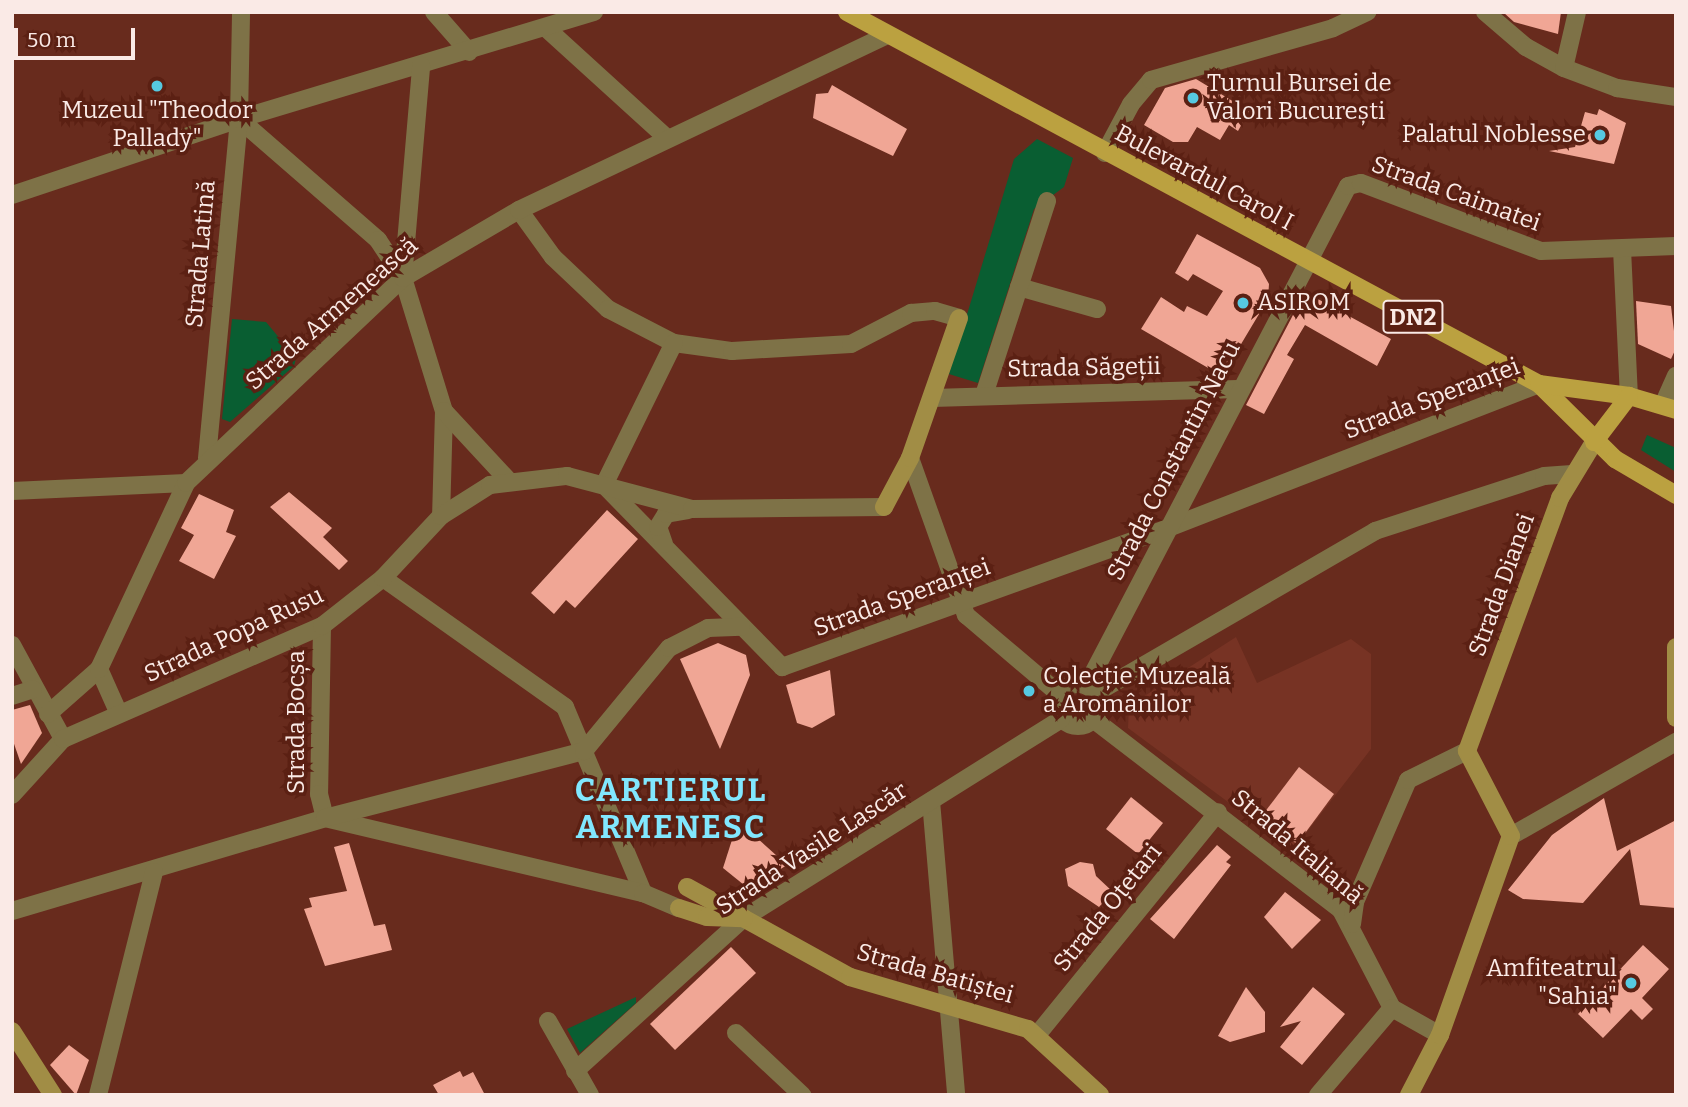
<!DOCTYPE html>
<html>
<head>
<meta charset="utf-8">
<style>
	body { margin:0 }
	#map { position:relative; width:1688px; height:1107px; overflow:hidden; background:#682b1d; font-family:Bitter,serif }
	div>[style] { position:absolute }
	.built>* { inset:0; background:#773324 }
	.green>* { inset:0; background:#095e32 }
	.building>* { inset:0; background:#f0a695 }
	.street>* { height:18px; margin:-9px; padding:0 9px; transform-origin:9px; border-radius:9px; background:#7e7247 }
	.street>.ring { margin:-9px; padding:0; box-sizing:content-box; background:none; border:18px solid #7e7247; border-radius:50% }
	.secondary>* { height:18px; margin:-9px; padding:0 9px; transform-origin:9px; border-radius:9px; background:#a18d45 }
	.primary>* { height:18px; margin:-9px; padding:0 9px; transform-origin:9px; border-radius:9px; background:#bba140 }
	.dots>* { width:19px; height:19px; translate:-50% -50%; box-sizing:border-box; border:4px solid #5b2013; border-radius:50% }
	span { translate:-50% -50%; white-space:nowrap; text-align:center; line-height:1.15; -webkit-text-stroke:7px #5b2013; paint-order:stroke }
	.shield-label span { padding:2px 5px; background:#5b2013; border:2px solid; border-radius:5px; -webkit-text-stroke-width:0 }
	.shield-label { font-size:23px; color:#faeae6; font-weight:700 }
	.poi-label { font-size:24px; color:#faeae6 }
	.left { translate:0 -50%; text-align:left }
	.right { translate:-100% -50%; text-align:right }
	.street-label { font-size:24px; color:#faeae6 }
	.district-label { font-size:32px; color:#81e7fe; font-weight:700; letter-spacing:2px }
	.frame { position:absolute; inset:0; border:14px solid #faeae6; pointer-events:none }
	.scale { position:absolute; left:14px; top:28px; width:121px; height:32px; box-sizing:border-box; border:4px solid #faeae6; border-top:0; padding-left:9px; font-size:21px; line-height:24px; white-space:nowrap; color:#faeae6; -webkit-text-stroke:5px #5b2013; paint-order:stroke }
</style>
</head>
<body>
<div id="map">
	<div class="built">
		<i style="clip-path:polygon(1236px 637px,1257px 683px,1351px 639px,1371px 654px,1371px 749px,1293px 850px,1128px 728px,1129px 706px)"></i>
	</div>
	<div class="green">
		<i style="clip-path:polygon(1037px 139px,1073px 158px,1064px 187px,1034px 209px,978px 383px,949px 374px,1014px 159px)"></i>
		<i style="clip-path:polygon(232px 319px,266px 322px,296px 358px,294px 366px,230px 422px,222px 419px)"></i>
		<i style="clip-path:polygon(1647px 435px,1676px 448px,1676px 472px,1641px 450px)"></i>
		<i style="clip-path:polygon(636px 997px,636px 1003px,580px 1053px,567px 1029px)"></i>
	</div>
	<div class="building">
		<i style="clip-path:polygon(1503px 12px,1561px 12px,1558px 34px,1514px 22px)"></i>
		<i style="clip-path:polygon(1196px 79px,1249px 111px,1238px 131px,1229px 125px,1220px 140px,1197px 127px,1188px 142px,1173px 142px,1144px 125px,1165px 88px)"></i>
		<i style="clip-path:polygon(832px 85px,907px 129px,893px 156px,813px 118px,816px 94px,828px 93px)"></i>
		<i style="clip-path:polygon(1599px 109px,1626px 123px,1614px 164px,1549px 151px,1575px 147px,1585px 112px,1597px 115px)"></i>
		<i style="clip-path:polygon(1197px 234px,1260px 268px,1269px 284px,1268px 299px,1222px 376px,1141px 329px,1161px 297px,1184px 312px,1187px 306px,1207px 316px,1223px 291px,1193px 274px,1188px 281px,1175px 273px)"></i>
		<i style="clip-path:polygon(1305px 292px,1391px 339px,1377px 366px,1305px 325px,1287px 355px,1294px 359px,1264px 414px,1246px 405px)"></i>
		<i style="clip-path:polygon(1636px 301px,1671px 306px,1676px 348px,1671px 359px,1638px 344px)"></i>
		<i style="clip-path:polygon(289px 492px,332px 528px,323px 537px,348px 561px,339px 570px,270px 507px)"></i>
		<i style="clip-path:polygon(199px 494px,234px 510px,226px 532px,236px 536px,214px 579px,179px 561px,194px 535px,181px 528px)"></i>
		<i style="clip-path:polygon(607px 510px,638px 539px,575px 608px,566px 600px,554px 614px,531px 593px)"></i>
		<i style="clip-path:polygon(718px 643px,746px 655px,750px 675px,720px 749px,680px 659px)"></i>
		<i style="clip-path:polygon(830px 670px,835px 715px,812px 728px,797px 723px,786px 685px)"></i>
		<i style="clip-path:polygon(30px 705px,42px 733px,21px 764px,12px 738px,12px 710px)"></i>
		<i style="clip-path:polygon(1299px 767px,1334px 794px,1297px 844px,1261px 817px)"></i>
		<i style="clip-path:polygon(1131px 797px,1163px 823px,1138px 854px,1106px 829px)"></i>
		<i style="clip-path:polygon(1604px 798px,1617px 851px,1676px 820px,1676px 908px,1640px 905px,1630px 849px,1583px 903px,1523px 899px,1508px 890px,1552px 835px)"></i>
		<i style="clip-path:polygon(738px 821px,787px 865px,749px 889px,723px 868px)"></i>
		<i style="clip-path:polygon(349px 843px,374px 926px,385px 924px,392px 950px,325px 966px,304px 909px,312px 907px,309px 898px,347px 891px,334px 847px)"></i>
		<i style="clip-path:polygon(1217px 845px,1231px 857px,1226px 862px,1231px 865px,1174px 939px,1150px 919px)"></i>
		<i style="clip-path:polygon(1080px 862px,1093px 864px,1096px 876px,1113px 892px,1099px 907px,1068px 886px,1065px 869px)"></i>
		<i style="clip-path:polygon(1285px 892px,1321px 920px,1292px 949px,1264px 917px)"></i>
		<i style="clip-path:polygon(1643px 945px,1669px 969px,1642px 998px,1653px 1009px,1642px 1020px,1631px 1009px,1603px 1038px,1578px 1014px)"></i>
		<i style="clip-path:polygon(731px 947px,756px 973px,675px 1050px,650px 1024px)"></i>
		<i style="clip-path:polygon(1246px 987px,1265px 1012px,1265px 1032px,1230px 1042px,1218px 1036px)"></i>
		<i style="clip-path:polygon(1313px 987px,1345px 1014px,1302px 1065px,1280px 1047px,1301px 1021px,1280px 1027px)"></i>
		<i style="clip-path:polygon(69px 1045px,89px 1060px,76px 1095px,50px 1065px)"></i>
		<i style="clip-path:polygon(460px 1071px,463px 1077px,473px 1072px,485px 1095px,439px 1095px,433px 1085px)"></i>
	</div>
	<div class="street">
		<i style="left:434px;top:12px;width:53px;rotate:48.8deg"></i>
		<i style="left:1485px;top:12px;width:54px;rotate:40.5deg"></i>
		<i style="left:1526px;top:47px;width:43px;rotate:28.9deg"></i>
		<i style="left:1564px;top:68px;width:57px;rotate:20.7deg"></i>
		<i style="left:1617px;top:88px;width:60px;rotate:8.7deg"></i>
		<i style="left:546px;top:28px;width:164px;rotate:42.3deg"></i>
		<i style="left:1564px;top:68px;width:57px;rotate:-76.9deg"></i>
		<i style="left:239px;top:119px;width:184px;rotate:41deg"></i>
		<i style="left:378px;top:240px;width:45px;rotate:56.7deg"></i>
		<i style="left:403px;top:278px;width:139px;rotate:72.9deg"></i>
		<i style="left:444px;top:411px;width:105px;rotate:91.6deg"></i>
		<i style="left:1105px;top:153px;width:55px;rotate:-62deg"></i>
		<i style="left:1131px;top:104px;width:31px;rotate:-50deg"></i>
		<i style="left:1151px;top:80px;width:189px;rotate:-15.9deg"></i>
		<i style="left:1333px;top:28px;width:38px;rotate:-25deg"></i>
		<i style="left:12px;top:195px;width:239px;rotate:-18.5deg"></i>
		<i style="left:239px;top:119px;width:371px;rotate:-16.8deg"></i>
		<i style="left:519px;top:210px;width:58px;rotate:54.1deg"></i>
		<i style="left:553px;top:257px;width:76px;rotate:43.4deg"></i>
		<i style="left:608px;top:309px;width:74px;rotate:27.3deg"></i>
		<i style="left:674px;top:343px;width:59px;rotate:7.9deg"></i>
		<i style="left:732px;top:351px;width:119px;rotate:-3.4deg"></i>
		<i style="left:851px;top:344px;width:68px;rotate:-27.3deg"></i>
		<i style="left:911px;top:313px;width:24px;rotate:-5deg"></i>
		<i style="left:935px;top:311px;width:25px;rotate:16deg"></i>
		<i style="left:1622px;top:249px;width:147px;rotate:87.3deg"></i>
		<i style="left:403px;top:278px;width:213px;rotate:-85.1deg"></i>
		<i style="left:1019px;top:287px;width:81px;rotate:15.8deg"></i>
		<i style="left:984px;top:395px;width:204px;rotate:-72deg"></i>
		<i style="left:932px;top:398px;width:306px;rotate:-1.7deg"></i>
		<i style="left:1663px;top:405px;width:32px;rotate:-66deg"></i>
		<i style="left:444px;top:411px;width:94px;rotate:47.2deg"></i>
		<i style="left:207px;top:458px;width:341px;rotate:-84.6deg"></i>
		<i style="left:239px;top:119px;width:107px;rotate:-88.9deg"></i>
		<i style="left:910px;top:458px;width:167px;rotate:70.4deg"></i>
		<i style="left:966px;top:615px;width:122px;rotate:40.3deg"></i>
		<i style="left:604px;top:485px;width:255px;rotate:45.6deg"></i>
		<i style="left:782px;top:667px;width:410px;rotate:-19.8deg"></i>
		<i style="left:1168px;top:528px;width:398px;rotate:-21.2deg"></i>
		<i style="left:604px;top:485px;width:158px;rotate:-63.8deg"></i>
		<i style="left:12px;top:491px;width:174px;rotate:-2.6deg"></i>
		<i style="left:664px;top:544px;width:18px;rotate:-109deg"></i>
		<i style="left:658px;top:527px;width:15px;rotate:-58deg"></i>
		<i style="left:666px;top:514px;width:22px;rotate:-10deg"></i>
		<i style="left:383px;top:578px;width:223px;rotate:35.3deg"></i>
		<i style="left:565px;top:707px;width:202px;rotate:67.2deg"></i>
		<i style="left:322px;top:626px;width:168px;rotate:91deg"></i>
		<i style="left:319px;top:794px;width:25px;rotate:76deg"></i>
		<i style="left:12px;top:645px;width:107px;rotate:61.5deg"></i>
		<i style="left:99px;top:669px;width:49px;rotate:66deg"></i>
		<i class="ring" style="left:1057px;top:684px;width:24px;height:24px"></i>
		<i style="left:1087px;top:685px;width:563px;rotate:-62.39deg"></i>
		<i style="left:1348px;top:186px;width:13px;rotate:-13deg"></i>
		<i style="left:1361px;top:183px;width:192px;rotate:20.7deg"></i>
		<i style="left:1541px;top:251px;width:135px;rotate:-2.1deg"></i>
		<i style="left:1096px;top:693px;width:323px;rotate:-30.1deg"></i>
		<i style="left:1375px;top:531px;width:178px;rotate:-18deg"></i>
		<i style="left:1544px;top:476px;width:28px;rotate:-4deg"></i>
		<i style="left:12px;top:696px;width:22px;rotate:-18deg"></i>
		<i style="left:48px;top:714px;width:68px;rotate:-41.4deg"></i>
		<i style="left:99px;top:669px;width:205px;rotate:-64.9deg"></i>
		<i style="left:186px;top:483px;width:299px;rotate:-43.4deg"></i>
		<i style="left:403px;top:278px;width:134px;rotate:-30.4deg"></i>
		<i style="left:519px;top:210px;width:408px;rotate:-25.4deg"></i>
		<i style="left:1093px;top:719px;width:313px;rotate:37.6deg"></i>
		<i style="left:1341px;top:910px;width:110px;rotate:62.5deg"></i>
		<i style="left:1392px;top:1008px;width:55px;rotate:29.4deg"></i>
		<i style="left:12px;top:795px;width:76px;rotate:-47.7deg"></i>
		<i style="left:63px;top:739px;width:283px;rotate:-23.6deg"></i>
		<i style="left:322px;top:626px;width:78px;rotate:-38.2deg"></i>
		<i style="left:383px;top:578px;width:85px;rotate:-46.9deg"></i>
		<i style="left:441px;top:516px;width:58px;rotate:-32.3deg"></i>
		<i style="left:490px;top:485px;width:78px;rotate:-6.7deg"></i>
		<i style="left:567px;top:476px;width:129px;rotate:14.8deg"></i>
		<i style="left:692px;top:509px;width:192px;rotate:-0.6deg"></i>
		<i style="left:931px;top:801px;width:295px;rotate:85.1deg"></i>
		<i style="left:329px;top:819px;width:323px;rotate:13.3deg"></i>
		<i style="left:643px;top:893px;width:39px;rotate:23deg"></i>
		<i style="left:1511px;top:836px;width:190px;rotate:-29.7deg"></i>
		<i style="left:12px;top:911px;width:327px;rotate:-16.5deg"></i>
		<i style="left:325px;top:818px;width:268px;rotate:-14.5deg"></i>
		<i style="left:584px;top:751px;width:134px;rotate:-50.5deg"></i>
		<i style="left:669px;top:648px;width:44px;rotate:-27.1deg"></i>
		<i style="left:708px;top:628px;width:33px;rotate:-2deg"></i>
		<i style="left:1352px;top:924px;width:22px;rotate:-82deg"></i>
		<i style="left:1355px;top:902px;width:133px;rotate:-66.5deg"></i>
		<i style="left:1408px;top:780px;width:66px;rotate:-26.2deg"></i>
		<i style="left:548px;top:1021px;width:85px;rotate:60.4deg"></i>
		<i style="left:736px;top:1033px;width:91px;rotate:43.2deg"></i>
		<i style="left:1037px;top:1035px;width:287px;rotate:-50.9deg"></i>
		<i style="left:575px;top:1071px;width:228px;rotate:-42.2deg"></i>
		<i style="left:744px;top:918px;width:374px;rotate:-32.1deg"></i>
		<i style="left:98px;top:1095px;width:230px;rotate:-75.9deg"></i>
		<i style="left:1318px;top:1095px;width:114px;rotate:-49.6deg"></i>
	</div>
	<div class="secondary">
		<i style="left:884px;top:507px;width:55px;rotate:-62deg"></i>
		<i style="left:910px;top:458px;width:148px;rotate:-70.7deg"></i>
		<i style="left:1676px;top:647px;width:71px;rotate:90deg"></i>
		<i style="left:687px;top:887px;width:186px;rotate:28.9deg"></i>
		<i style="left:850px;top:977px;width:185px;rotate:16.3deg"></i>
		<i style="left:1028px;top:1029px;width:98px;rotate:42.5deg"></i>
		<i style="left:679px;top:908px;width:29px;rotate:18deg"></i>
		<i style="left:707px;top:917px;width:37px;rotate:2deg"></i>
		<i style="left:12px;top:1031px;width:76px;rotate:57.4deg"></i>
		<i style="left:1409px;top:1095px;width:68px;rotate:-62.7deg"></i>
		<i style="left:1440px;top:1035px;width:211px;rotate:-70.4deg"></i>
		<i style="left:1511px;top:836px;width:96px;rotate:-117.4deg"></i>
		<i style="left:1467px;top:751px;width:270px;rotate:-69.8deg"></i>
		<i style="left:1560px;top:498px;width:66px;rotate:-58.7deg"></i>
	</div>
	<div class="primary">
		<i style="left:847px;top:12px;width:786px;rotate:28.26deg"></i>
		<i style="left:1539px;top:384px;width:107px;rotate:44.6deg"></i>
		<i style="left:1615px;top:459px;width:71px;rotate:30.5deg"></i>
		<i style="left:1539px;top:384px;width:91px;rotate:7.6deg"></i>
		<i style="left:1629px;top:396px;width:49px;rotate:16.6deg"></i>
		<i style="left:1594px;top:442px;width:58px;rotate:-52.7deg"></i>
	</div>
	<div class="dots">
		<i style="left:157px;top:86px;background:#56c9e1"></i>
		<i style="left:1193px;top:98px;background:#56c9e1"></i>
		<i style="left:1600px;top:135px;background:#56c9e1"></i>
		<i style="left:1243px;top:303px;background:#56c9e1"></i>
		<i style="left:1029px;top:691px;background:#56c9e1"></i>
		<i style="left:1631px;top:983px;background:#56c9e1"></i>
	</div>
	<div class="shield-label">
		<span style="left:1413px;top:317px">DN2</span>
	</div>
	<div class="poi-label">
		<span class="left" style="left:1207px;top:98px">Turnul Bursei de<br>Valori București</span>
		<span style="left:157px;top:125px">Muzeul "Theodor<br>Pallady"</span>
		<span class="right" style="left:1586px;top:135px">Palatul Noblesse</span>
		<span class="left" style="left:1257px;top:303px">ASIROM</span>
		<span class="left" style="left:1043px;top:691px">Colecție Muzeală<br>a Aromânilor</span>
		<span class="right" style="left:1617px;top:983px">Amfiteatrul<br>"Sahia"</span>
	</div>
	<div class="street-label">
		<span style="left:1204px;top:178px;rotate:28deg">Bulevardul Carol I</span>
		<span style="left:1456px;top:194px;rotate:20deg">Strada Caimatei</span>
		<span style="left:201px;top:254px;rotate:-85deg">Strada Latină</span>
		<span style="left:332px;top:314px;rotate:-41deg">Strada Armenească</span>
		<span style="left:1084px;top:368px;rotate:-1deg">Strada Săgeții</span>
		<span style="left:1432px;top:399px;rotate:-21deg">Strada Speranței</span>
		<span style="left:1174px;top:461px;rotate:-63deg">Strada Constantin Nacu</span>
		<span style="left:1502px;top:585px;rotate:-70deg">Strada Dianei</span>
		<span style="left:902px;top:598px;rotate:-20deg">Strada Speranței</span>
		<span style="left:234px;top:635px;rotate:-25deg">Strada Popa Rusu</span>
		<span style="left:297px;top:722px;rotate:-90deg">Strada Bocșa</span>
		<span style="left:1297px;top:847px;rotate:40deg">Strada Italiană</span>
		<span style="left:812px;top:849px;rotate:-33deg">Strada Vasile Lascăr</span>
		<span style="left:1108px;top:908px;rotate:-51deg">Strada Oțetari</span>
		<span style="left:935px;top:974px;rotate:16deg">Strada Batiștei</span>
	</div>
	<div class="district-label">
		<span style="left:671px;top:809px">CARTIERUL<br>ARMENESC</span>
	</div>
	<div class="frame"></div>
	<div class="scale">50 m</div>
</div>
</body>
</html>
